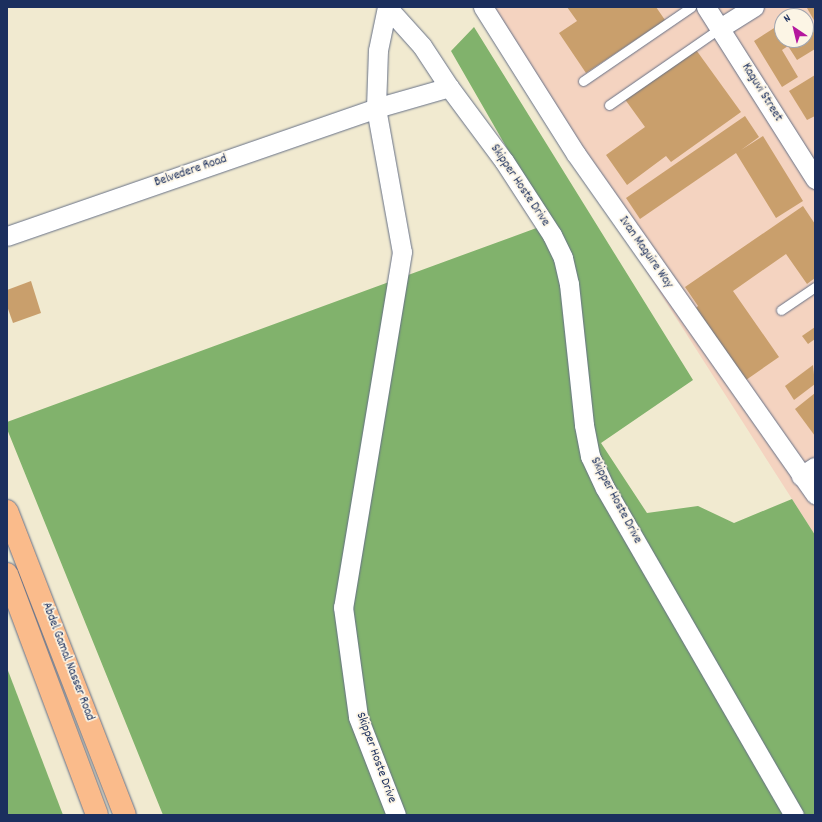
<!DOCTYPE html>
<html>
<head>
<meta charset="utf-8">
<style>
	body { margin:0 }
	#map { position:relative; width:822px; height:822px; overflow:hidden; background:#f1ead0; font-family:Dekko,sans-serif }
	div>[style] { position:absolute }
	.built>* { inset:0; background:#f4d3c0 }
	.forest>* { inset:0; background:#81b26c }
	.building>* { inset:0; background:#c99f6c }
	.roads { filter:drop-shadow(0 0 1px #667086) drop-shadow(0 0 1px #667086) }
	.service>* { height:9px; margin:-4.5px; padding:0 4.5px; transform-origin:4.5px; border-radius:4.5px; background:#fff }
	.minor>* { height:19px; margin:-9.5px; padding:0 9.5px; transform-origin:9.5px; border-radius:9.5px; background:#fff }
	.trunk>* { height:22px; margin:-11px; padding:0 11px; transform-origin:11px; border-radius:11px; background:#fabb8b }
	span { translate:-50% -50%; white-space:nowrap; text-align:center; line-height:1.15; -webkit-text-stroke:3.5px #fcf5e5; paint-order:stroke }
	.street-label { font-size:13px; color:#1b2f5e }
	.frame { position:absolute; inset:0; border:8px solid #1b2f5e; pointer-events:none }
	.north { position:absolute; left:774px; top:8px; width:40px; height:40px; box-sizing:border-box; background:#fcf5e5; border:1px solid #a2a6af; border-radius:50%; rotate:325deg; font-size:11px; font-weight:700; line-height:16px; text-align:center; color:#1b2f5e }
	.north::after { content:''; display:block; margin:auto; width:14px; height:18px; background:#b5179e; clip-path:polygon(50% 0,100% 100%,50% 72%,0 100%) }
</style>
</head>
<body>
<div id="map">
	<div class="built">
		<i style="clip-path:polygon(evenodd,477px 7px,815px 7px,815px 535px,792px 499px,477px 7px,782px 16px,806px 16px,806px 40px,782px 40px,782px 16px)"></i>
	</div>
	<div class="forest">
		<i style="clip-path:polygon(474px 27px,693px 380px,601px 443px,647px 513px,698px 506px,734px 523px,792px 499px,815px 535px,815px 815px,163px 815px,7px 429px,7px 422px,550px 223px,451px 51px)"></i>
		<i style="clip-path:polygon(7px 668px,63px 815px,7px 815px)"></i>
	</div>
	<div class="building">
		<i style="clip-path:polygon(567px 7px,656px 7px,665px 20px,586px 73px,559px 33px,577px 21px)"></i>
		<i style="clip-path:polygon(815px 7px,815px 22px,807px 8px)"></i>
		<i style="clip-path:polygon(803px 10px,815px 30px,815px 49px,797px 60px,788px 46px,782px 50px,798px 77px,782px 87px,754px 41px,782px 23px,782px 40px,806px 40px,806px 16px,794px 16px)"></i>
		<i style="clip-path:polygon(694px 47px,741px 112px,671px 162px,666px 156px,627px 185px,606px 155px,645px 127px,624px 98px)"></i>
		<i style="clip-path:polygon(815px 75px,815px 116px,807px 120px,789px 91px)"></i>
		<i style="clip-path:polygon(745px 116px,759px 137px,741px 150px,763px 136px,803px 201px,776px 218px,736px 153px,640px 219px,626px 198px)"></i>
		<i style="clip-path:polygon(803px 206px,815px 224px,815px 278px,807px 284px,786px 254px,733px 291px,779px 357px,746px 380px,696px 308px,698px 306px,685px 287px)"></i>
		<i style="clip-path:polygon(31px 281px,41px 313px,13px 323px,7px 306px,7px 290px)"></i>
		<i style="clip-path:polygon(815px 327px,815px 339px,808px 344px,802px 336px)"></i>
		<i style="clip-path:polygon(813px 365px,815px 384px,794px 400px,785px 386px)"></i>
		<i style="clip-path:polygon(815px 393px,815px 436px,795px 409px)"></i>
	</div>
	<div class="roads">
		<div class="service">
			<i style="left:583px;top:81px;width:131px;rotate:-34.4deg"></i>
			<i style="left:609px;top:105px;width:135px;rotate:-34.7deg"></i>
			<i style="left:781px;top:310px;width:41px;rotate:-34.1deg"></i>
		</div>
		<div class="minor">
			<i style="left:387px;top:7px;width:44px;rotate:101.8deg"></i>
			<i style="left:378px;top:50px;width:58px;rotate:92deg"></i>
			<i style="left:376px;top:108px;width:146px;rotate:79.8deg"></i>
			<i style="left:402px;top:252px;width:360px;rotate:99.4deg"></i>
			<i style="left:343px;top:607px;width:111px;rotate:82.2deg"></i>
			<i style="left:358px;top:717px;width:105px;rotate:68.8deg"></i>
			<i style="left:387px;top:7px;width:52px;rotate:48.1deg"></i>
			<i style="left:422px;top:46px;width:49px;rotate:56.6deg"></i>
			<i style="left:483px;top:7px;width:174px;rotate:57.7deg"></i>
			<i style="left:576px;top:154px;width:416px;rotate:54.9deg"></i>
			<i style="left:706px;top:7px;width:204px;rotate:57.6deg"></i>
			<i style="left:720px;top:28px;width:40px;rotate:-32deg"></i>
			<i style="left:7px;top:236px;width:391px;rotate:-19.1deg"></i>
			<i style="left:376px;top:108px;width:76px;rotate:-16deg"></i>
			<i style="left:449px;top:87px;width:92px;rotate:53.4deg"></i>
			<i style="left:504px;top:161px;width:88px;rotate:57deg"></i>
			<i style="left:552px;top:235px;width:25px;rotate:64deg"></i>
			<i style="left:563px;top:258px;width:27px;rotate:77deg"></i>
			<i style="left:569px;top:284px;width:142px;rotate:83.9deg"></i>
			<i style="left:584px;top:425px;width:32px;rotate:79deg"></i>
			<i style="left:590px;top:456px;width:35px;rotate:65deg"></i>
			<i style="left:605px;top:488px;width:378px;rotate:60deg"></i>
			<i style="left:801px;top:476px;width:17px;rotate:-33deg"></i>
		</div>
		<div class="trunk">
			<i style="left:7px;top:511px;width:326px;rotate:68.8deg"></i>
			<i style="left:7px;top:574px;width:257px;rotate:69.5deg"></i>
		</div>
	</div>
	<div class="street-label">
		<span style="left:761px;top:93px;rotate:58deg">Kaguvi Street</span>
		<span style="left:191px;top:172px;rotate:-19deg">Belvedere Road</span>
		<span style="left:519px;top:186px;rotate:56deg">Skipper Hoste Drive</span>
		<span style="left:645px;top:253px;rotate:55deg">Ivan Maguire Way</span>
		<span style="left:615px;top:501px;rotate:62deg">Skipper Hoste Drive</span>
		<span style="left:67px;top:662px;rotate:69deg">Abdel Gamal Nasser Road</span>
		<span style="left:375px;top:758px;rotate:70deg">Skipper Hoste Drive</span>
	</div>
	<div class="frame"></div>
	<div class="north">N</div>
</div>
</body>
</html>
